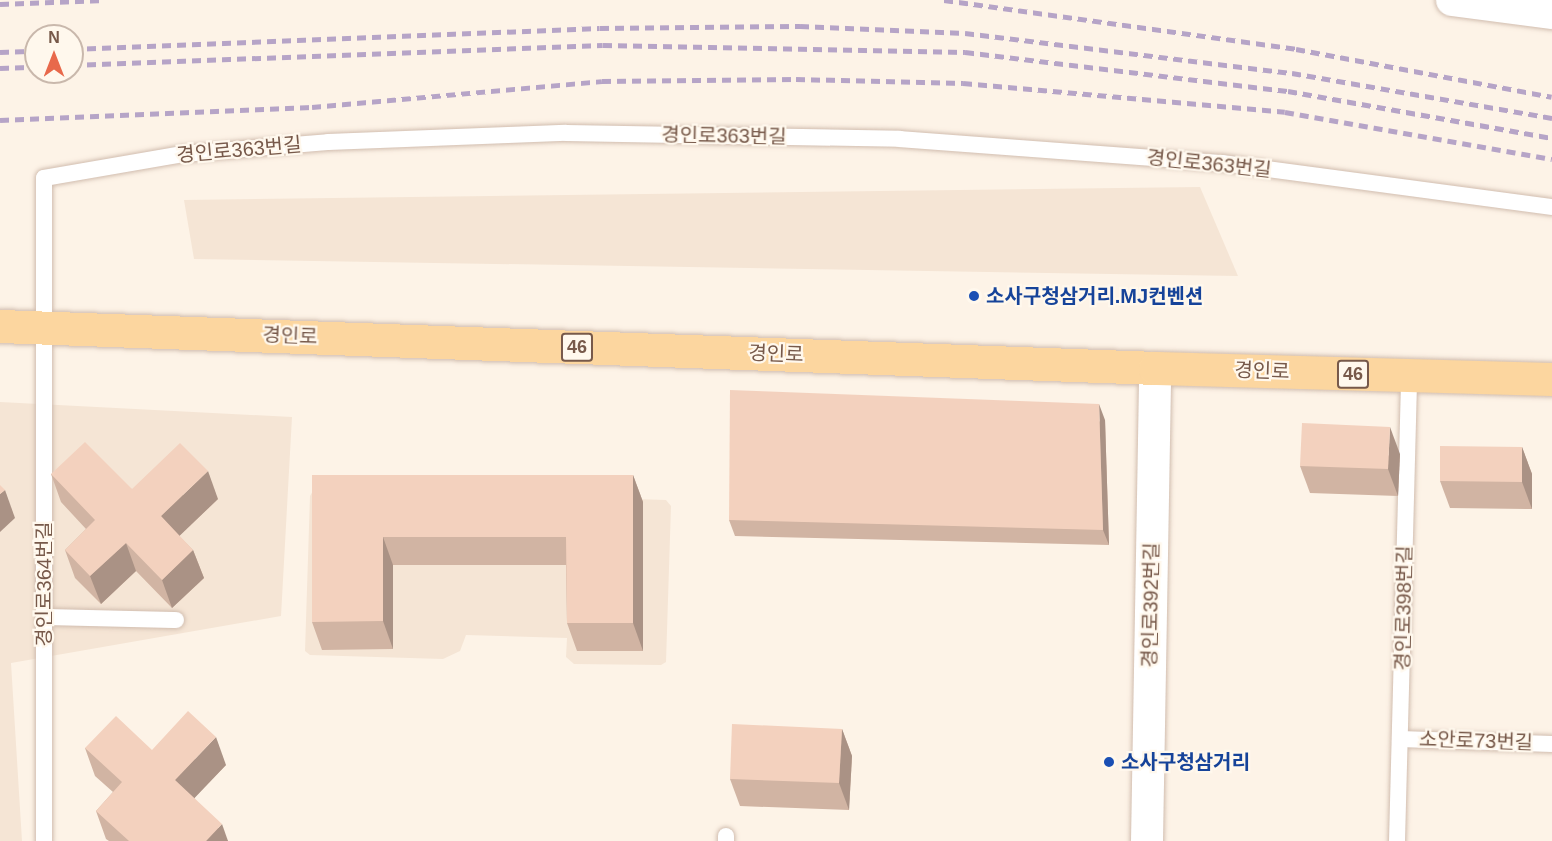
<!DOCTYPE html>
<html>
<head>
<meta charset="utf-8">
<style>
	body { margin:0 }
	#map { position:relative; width:1552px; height:841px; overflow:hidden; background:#fdf3e7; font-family:Arial,"Noto Sans KR",sans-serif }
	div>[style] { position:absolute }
	.residential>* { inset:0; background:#f5e5d5 }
	.roads { filter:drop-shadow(0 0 2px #d1bdaf) drop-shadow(0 0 2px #d1bdaf) }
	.service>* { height:16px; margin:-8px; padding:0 8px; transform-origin:8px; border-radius:8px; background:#fff }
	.minor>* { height:32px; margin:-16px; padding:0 16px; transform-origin:16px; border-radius:16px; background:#fff }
	.primary>* { height:33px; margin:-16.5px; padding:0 16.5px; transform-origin:16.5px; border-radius:16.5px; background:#fcd69f }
	.rail>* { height:4.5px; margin-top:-2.25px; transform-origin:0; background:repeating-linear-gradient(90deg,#b6a4c7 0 9px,transparent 0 15px) }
	.wall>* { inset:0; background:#d1b4a3 }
	.shaded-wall>* { inset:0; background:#aa9285 }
	.building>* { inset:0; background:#f3d1be }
	.dots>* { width:16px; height:16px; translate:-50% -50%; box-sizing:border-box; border:3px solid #fff8ed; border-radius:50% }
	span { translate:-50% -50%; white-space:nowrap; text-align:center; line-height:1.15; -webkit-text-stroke:4.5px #fff8ed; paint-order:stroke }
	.shield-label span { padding:2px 4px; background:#fff8ed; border:2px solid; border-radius:4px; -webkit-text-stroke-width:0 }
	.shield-label { font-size:18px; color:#77594a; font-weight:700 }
	.street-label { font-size:20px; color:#77594a }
	.transit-label { font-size:20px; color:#164399; font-weight:700 }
	.left { translate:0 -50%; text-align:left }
	.north { position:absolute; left:24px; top:24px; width:60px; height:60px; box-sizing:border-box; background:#fff8ed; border:2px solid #c9b8ac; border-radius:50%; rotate:0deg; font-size:16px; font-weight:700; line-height:24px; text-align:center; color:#77594a }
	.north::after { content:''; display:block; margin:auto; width:21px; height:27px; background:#e8694b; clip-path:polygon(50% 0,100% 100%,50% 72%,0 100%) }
</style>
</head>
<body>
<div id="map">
	<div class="residential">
		<i style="clip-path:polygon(1200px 187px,1238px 276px,194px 259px,184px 200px)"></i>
		<i style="clip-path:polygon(0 402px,292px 417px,281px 616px,11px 663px,22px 841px,0 841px)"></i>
		<i style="clip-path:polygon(314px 489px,666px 500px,671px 506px,666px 662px,661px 665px,574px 664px,566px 657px,567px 638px,466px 635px,460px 651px,443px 659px,310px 655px,305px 651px,310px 496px)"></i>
	</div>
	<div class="roads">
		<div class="service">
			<i style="left:44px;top:617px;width:132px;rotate:1.3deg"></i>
			<i style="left:1400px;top:739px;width:152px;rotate:1.9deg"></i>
			<i style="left:44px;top:841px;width:663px;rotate:-90deg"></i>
			<i style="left:44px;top:178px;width:141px;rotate:-9.8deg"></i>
			<i style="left:183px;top:154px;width:145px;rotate:-4.7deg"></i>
			<i style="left:328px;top:142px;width:238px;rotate:-2.2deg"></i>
			<i style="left:566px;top:133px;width:334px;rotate:1deg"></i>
			<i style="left:900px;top:139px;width:323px;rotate:4.3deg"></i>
			<i style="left:1222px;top:163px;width:333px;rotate:7.6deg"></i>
			<i style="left:726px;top:841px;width:5px;rotate:-90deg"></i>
			<i style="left:1397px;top:841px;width:466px;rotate:-88.5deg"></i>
		</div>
		<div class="minor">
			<i style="left:1452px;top:0;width:101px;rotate:7.4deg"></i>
			<i style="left:1147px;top:841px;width:473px;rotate:-89deg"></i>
		</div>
		<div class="primary">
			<i style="left:0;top:326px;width:1156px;rotate:2.08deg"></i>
			<i style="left:1155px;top:368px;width:397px;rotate:1.6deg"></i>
		</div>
	</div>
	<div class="rail">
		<i style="left:944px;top:0;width:355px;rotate:7.9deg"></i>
		<i style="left:1296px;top:49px;width:260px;rotate:10.6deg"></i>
		<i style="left:0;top:4px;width:105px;rotate:-2.2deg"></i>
		<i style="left:72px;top:49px;width:528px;rotate:-2.28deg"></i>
		<i style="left:600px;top:28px;width:200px;rotate:-0.6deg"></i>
		<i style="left:800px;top:26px;width:165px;rotate:2.4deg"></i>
		<i style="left:965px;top:33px;width:329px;rotate:7deg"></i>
		<i style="left:1292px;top:73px;width:264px;rotate:9.8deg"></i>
		<i style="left:0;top:52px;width:36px;rotate:-2deg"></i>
		<i style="left:72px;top:65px;width:531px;rotate:-2.16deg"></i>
		<i style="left:603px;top:45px;width:362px;rotate:1.1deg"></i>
		<i style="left:965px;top:52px;width:325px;rotate:6.9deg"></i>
		<i style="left:1288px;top:91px;width:268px;rotate:10.1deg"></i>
		<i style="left:0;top:68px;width:36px;rotate:-2deg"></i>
		<i style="left:0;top:120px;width:312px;rotate:-2.4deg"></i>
		<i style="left:312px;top:107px;width:291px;rotate:-5.1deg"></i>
		<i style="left:602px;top:81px;width:194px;rotate:-0.6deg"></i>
		<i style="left:796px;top:79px;width:167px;rotate:1.4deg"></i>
		<i style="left:963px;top:83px;width:323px;rotate:5.1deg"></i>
		<i style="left:1285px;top:112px;width:271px;rotate:10deg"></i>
	</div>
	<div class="wall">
		<i style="clip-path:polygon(1105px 420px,1109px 545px,735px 536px,729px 520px)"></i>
		<i style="clip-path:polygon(1522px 447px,1532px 474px,1532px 509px,1450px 508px,1440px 481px)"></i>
		<i style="clip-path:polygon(1400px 454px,1398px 496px,1310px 493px,1300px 466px)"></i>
		<i style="clip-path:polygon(51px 474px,132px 489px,218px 499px,179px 536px,193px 550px,204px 578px,172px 608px,136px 571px,101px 604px,75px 578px,65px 550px,86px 529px,61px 502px)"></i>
		<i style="clip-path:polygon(312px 475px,633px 475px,643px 502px,643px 651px,577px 651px,567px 623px,566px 565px,393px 565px,393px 649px,322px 650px,312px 622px)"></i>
		<i style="clip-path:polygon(842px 729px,852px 756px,849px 810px,740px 806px,730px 779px)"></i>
		<i style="clip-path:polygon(85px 748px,152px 750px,226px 765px,194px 798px,228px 841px,109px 841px,106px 839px,96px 811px,113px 792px,95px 776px)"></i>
	</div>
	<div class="shaded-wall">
		<i style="clip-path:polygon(1099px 404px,1105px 420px,1109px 545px,1103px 530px)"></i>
		<i style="clip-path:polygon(1390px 427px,1400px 454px,1398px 496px,1388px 469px)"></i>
		<i style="clip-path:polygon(1522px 447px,1532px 474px,1532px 509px,1522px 482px)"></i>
		<i style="clip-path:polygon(208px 471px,218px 499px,171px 544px,161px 516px)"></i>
		<i style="clip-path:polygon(633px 475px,643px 502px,643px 651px,633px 623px)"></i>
		<i style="clip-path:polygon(5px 490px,15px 518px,0 532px,0 494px)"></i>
		<i style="clip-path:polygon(383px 537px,393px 565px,393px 649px,383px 621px)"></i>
		<i style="clip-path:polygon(126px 543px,136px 571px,101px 604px,90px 576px)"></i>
		<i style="clip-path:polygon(193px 550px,204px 578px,172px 608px,162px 580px)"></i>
		<i style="clip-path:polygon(842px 729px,852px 756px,849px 810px,839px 783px)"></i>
		<i style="clip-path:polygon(216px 737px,226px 765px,185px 808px,175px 780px)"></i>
		<i style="clip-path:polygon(222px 824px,228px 841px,206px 841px)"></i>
	</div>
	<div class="building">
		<i style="clip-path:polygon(730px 390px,1099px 404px,1103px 530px,729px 520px)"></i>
		<i style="clip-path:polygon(1302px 423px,1390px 427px,1388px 469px,1300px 466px)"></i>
		<i style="clip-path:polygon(85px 442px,132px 489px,180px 443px,208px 471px,161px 516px,193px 550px,162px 580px,126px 543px,90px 576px,65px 550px,95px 520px,51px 474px)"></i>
		<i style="clip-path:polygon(1440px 446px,1522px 447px,1522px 482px,1440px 481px)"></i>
		<i style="clip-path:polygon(312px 475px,633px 475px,633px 623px,567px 623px,566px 537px,383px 537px,383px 621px,312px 622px)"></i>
		<i style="clip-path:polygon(0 485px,5px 490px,0 494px)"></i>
		<i style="clip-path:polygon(188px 711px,216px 737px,175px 780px,222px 824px,206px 841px,129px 841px,96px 811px,122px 782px,85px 748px,116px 716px,152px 750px)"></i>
		<i style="clip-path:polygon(732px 724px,842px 729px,839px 783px,730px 779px)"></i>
	</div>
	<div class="dots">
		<i style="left:974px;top:296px;background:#1a4fb4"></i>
		<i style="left:1109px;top:762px;background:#1a4fb4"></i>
	</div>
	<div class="shield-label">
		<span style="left:577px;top:347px">46</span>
		<span style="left:1353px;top:374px">46</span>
	</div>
	<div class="street-label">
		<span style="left:724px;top:136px;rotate:1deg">경인로363번길</span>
		<span style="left:239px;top:150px;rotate:-5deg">경인로363번길</span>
		<span style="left:1209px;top:164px;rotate:6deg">경인로363번길</span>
		<span style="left:290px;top:336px;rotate:2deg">경인로</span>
		<span style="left:776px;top:354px;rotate:2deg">경인로</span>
		<span style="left:1262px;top:371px;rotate:2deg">경인로</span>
		<span style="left:44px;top:584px;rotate:-90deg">경인로364번길</span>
		<span style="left:1151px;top:605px;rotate:-89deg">경인로392번길</span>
		<span style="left:1404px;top:608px;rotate:-89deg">경인로398번길</span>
		<span style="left:1476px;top:741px;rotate:2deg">소안로73번길</span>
	</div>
	<div class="transit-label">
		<span class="left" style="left:986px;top:296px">소사구청삼거리.MJ컨벤션</span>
		<span class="left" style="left:1121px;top:762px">소사구청삼거리</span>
	</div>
	<div class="north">N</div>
</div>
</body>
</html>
